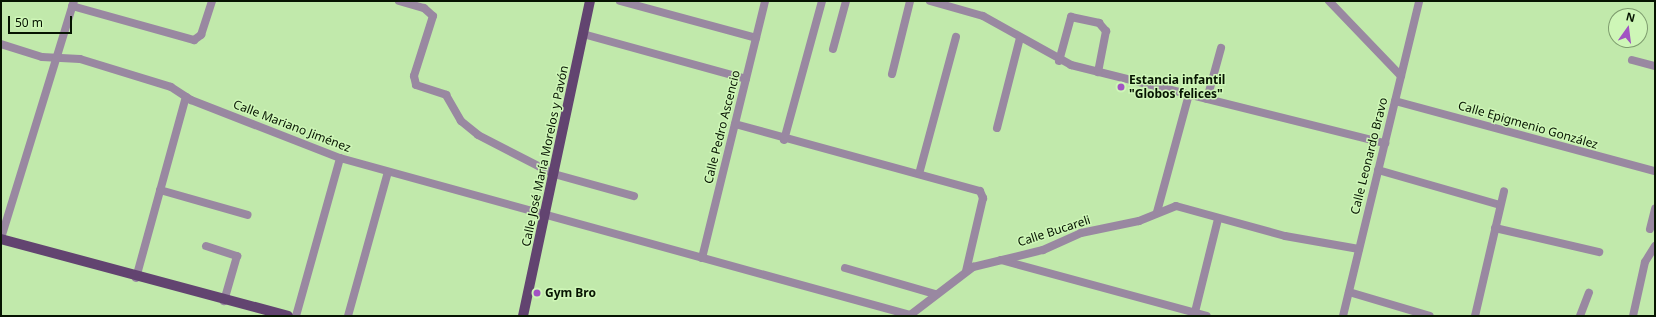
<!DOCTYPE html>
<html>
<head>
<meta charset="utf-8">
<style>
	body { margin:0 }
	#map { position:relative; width:1656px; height:317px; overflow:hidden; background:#c1e9ab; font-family:"Noto Sans",sans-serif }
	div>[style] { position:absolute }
	.minor>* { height:8px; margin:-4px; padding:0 4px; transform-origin:4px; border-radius:4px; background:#9988a1 }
	.major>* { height:10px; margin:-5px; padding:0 5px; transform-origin:5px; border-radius:5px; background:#624470 }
	.dots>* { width:11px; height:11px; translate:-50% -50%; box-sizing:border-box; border:2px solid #cef6b7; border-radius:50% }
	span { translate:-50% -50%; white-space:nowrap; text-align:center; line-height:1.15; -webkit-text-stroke:3px #cef6b7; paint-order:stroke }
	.poi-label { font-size:12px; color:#061401; font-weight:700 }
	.left { translate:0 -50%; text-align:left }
	.street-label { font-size:12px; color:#061401 }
	.frame { position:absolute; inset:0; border:2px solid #061401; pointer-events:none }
	.north { position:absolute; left:1608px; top:8px; width:40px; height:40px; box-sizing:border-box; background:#cef6b7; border:1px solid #7e9c6e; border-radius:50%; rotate:14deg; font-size:11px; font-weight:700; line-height:16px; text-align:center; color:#061401 }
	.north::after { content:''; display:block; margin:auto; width:14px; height:18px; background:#a253c3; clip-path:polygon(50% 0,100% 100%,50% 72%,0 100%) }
	.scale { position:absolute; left:8px; top:16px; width:64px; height:18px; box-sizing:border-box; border:2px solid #061401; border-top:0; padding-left:5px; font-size:12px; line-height:14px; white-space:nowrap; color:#061401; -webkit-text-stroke:3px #cef6b7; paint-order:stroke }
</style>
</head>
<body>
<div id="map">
	<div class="minor">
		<i style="left:399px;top:1px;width:26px;rotate:16deg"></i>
		<i style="left:424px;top:8px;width:12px;rotate:42deg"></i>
		<i style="left:433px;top:16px;width:63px;rotate:107.6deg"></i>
		<i style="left:414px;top:76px;width:9px;rotate:77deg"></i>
		<i style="left:416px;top:85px;width:32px;rotate:18deg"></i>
		<i style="left:446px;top:95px;width:30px;rotate:60deg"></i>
		<i style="left:461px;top:121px;width:22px;rotate:39deg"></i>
		<i style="left:478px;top:135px;width:85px;rotate:27.2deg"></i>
		<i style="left:554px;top:174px;width:83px;rotate:15.4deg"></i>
		<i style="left:620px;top:1px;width:141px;rotate:15.2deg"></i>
		<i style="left:930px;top:1px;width:55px;rotate:15.8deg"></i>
		<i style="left:983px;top:16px;width:101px;rotate:29.1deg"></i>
		<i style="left:1071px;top:65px;width:324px;rotate:14deg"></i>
		<i style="left:1329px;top:1px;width:104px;rotate:46.2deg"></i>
		<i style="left:72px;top:6px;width:127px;rotate:15.6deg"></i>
		<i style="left:194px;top:40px;width:9px;rotate:-36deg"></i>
		<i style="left:201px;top:35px;width:36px;rotate:-72deg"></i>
		<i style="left:583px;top:34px;width:169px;rotate:15.4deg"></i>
		<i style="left:1px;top:44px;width:43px;rotate:17.6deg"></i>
		<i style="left:42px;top:57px;width:38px;rotate:3deg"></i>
		<i style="left:80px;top:59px;width:95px;rotate:17.1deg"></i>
		<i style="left:171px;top:87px;width:24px;rotate:33deg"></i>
		<i style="left:191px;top:100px;width:160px;rotate:21.3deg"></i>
		<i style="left:340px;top:158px;width:591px;rotate:15.4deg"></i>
		<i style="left:833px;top:49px;width:50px;rotate:-74.8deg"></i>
		<i style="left:1632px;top:60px;width:24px;rotate:15deg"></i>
		<i style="left:1059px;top:61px;width:46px;rotate:-74.7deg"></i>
		<i style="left:1071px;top:17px;width:29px;rotate:12deg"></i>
		<i style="left:1099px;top:23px;width:11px;rotate:49deg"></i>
		<i style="left:1106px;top:31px;width:42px;rotate:101deg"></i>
		<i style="left:892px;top:74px;width:75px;rotate:-76.1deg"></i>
		<i style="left:1207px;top:99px;width:53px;rotate:-74.6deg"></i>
		<i style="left:1395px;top:101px;width:269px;rotate:15.1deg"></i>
		<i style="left:735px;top:124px;width:254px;rotate:15.3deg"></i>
		<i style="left:980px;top:191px;width:8px;rotate:67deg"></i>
		<i style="left:983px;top:198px;width:75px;rotate:103.1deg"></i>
		<i style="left:997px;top:128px;width:93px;rotate:-75.7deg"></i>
		<i style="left:784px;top:140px;width:144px;rotate:-74.7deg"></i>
		<i style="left:1378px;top:170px;width:127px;rotate:16deg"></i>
		<i style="left:919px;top:174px;width:142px;rotate:-74.9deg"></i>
		<i style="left:160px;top:190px;width:91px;rotate:15.9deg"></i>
		<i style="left:1157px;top:212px;width:122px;rotate:-74.8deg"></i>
		<i style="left:1495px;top:228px;width:107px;rotate:13deg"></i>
		<i style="left:1650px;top:229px;width:21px;rotate:-76deg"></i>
		<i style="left:1px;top:238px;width:248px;rotate:-72.9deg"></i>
		<i style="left:206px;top:246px;width:33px;rotate:18deg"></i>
		<i style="left:237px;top:256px;width:47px;rotate:106.1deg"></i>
		<i style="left:702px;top:258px;width:265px;rotate:-76.2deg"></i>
		<i style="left:1001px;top:260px;width:213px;rotate:15.2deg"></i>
		<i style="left:845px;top:268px;width:94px;rotate:16.1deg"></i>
		<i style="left:136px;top:278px;width:188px;rotate:-74.6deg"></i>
		<i style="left:1349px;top:292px;width:84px;rotate:16.5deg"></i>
		<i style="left:296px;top:316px;width:164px;rotate:-74.4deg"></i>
		<i style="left:348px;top:316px;width:149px;rotate:-74.5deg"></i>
		<i style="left:909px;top:316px;width:81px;rotate:-37.4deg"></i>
		<i style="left:973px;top:267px;width:72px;rotate:-13.7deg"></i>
		<i style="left:1043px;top:250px;width:42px;rotate:-24.1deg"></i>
		<i style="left:1081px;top:233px;width:59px;rotate:-11.7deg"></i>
		<i style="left:1139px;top:221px;width:40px;rotate:-22deg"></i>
		<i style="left:1176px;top:206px;width:113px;rotate:15.4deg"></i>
		<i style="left:1285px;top:236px;width:75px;rotate:10deg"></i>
		<i style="left:1194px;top:316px;width:100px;rotate:-76.1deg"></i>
		<i style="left:1343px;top:316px;width:324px;rotate:-76.4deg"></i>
		<i style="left:1475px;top:316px;width:128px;rotate:-76.9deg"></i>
		<i style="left:1580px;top:316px;width:25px;rotate:-69deg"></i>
		<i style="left:1633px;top:316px;width:55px;rotate:-77.5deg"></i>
		<i style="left:1645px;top:262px;width:19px;rotate:-58deg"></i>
	</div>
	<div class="major">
		<i style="left:1px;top:239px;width:297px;rotate:15deg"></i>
		<i style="left:523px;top:316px;width:322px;rotate:-78deg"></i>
	</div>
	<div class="dots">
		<i style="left:1121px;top:87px;background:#a253c3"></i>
		<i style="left:537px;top:293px;background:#a253c3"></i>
	</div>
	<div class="poi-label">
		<span class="left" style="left:1129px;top:87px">Estancia infantil<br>"Globos felices"</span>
		<span class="left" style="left:545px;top:293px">Gym Bro</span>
	</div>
	<div class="street-label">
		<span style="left:1528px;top:125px;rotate:16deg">Calle Epigmenio González</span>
		<span style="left:292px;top:126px;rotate:21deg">Calle Mariano Jiménez</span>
		<span style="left:722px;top:127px;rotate:-76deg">Calle Pedro Ascencio</span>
		<span style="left:545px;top:156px;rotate:-78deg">Calle José María Morelos y Pavón</span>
		<span style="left:1369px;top:156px;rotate:-76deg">Calle Leonardo Bravo</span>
		<span style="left:1054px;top:231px;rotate:-18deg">Calle Bucareli</span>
	</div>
	<div class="frame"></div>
	<div class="north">N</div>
	<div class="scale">50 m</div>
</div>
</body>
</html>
